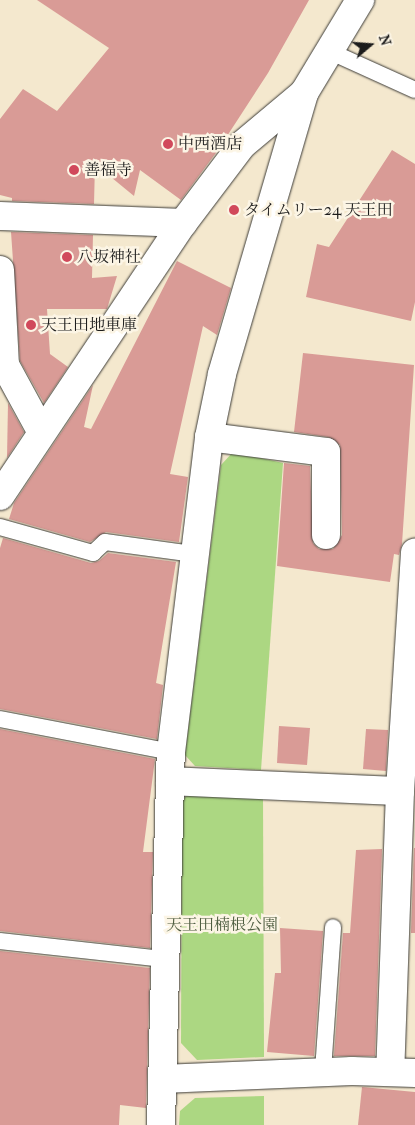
<!DOCTYPE html>
<html>
<head>
<meta charset="utf-8">
<style>
	body { margin:0 }
	#map { position:relative; width:415px; height:1125px; overflow:hidden; background:#f4e8ce; font-family:"IM FELL French Canon","Noto Serif JP",serif }
	div>[style] { position:absolute }
	.green>* { inset:0; background:#acd782 }
	.building>* { inset:0; background:#d99b96 }
	.roads { filter:drop-shadow(0 0 1px #3c3b37) drop-shadow(0 0 1px #3c3b37) }
	.lane>* { height:16px; margin:-8px; padding:0 8px; transform-origin:8px; border-radius:8px; background:#fff }
	.street>* { height:28px; margin:-14px; padding:0 14px; transform-origin:14px; border-radius:14px; background:#fff }
	.dots>* { width:14px; height:14px; translate:-50% -50%; box-sizing:border-box; border:2px solid #fcf5e5; border-radius:50% }
	span { translate:-50% -50%; white-space:nowrap; text-align:center; line-height:1.15; -webkit-text-stroke:5px #fcf5e5; paint-order:stroke }
	.poi-label { font-size:16px; color:#1c1c1c }
	.left { translate:0 -50%; text-align:left }
	.park-label { font-size:16px; color:#4e5d40 }
	.north { position:absolute; left:345px; top:20px; width:50px; height:50px; -webkit-text-stroke:4px #fcf5e5; paint-order:stroke; rotate:72deg; font-size:14px; font-weight:700; line-height:20px; text-align:center; color:#1c1c1c }
	.north::after { content:''; display:block; margin:auto; width:18px; height:22px; background:#1c1c1c; clip-path:polygon(50% 0,100% 100%,50% 72%,0 100%) }
</style>
</head>
<body>
<div id="map">
	<div class="green">
		<i style="clip-path:polygon(233px 452px,283px 463px,261px 770px,195px 766px,185px 755px,221px 465px)"></i>
		<i style="clip-path:polygon(192px 791px,263px 795px,264px 1057px,197px 1060px,181px 1043px,182px 800px)"></i>
		<i style="clip-path:polygon(264px 1096px,264px 1125px,179px 1125px,180px 1111px,195px 1098px)"></i>
	</div>
	<div class="building">
		<i style="clip-path:polygon(37px 0,309px 0,268px 73px,218px 150px,181px 200px,140px 170px,134px 196px,95px 164px,94px 204px,12px 201px,12px 198px,0 195px,0 119px,23px 89px,57px 111px,109px 48px)"></i>
		<i style="clip-path:polygon(392px 150px,415px 164px,415px 302px,411px 321px,306px 297px,317px 244px,329px 247px)"></i>
		<i style="clip-path:polygon(11px 232px,93px 235px,92px 278px,117px 276px,107px 309px,47px 309px,50px 354px,68px 367px,44px 403px,20px 361px)"></i>
		<i style="clip-path:polygon(177px 261px,231px 288px,217px 335px,203px 326px,170px 474px,188px 477px,179px 542px,106px 532px,90px 542px,9px 519px,14px 503px,93px 385px,84px 427px,91px 429px)"></i>
		<i style="clip-path:polygon(303px 353px,414px 365px,402px 544px,399px 555px,394px 554px,390px 582px,277px 566px,284px 463px,310px 466px,313px 543px,319px 549px,333px 549px,342px 535px,340px 445px,328px 437px,294px 432px)"></i>
		<i style="clip-path:polygon(8px 403px,24px 432px,7px 458px)"></i>
		<i style="clip-path:polygon(3px 538px,91px 563px,99px 561px,108px 553px,176px 562px,156px 683px,163px 685px,157px 739px,0 709px,0 548px)"></i>
		<i style="clip-path:polygon(279px 726px,310px 728px,307px 765px,277px 763px)"></i>
		<i style="clip-path:polygon(0 729px,155px 759px,143px 852px,153px 852px,150px 948px,0 931px)"></i>
		<i style="clip-path:polygon(366px 729px,388px 730px,386px 771px,363px 769px)"></i>
		<i style="clip-path:polygon(414px 848px,415px 848px,415px 933px,411px 933px)"></i>
		<i style="clip-path:polygon(382px 849px,375px 1056px,334px 1056px,343px 933px,350px 933px,356px 850px)"></i>
		<i style="clip-path:polygon(280px 928px,323px 931px,314px 1056px,267px 1052px,275px 973px,281px 973px)"></i>
		<i style="clip-path:polygon(0 951px,150px 968px,146px 1108px,120px 1105px,119px 1125px,0 1125px)"></i>
		<i style="clip-path:polygon(362px 1087px,415px 1092px,415px 1125px,358px 1125px)"></i>
	</div>
	<div class="roads">
		<div class="lane">
			<i style="left:329px;top:51px;width:94px;rotate:24.4deg"></i>
			<i style="left:0;top:527px;width:97px;rotate:15.6deg"></i>
			<i style="left:93px;top:553px;width:16px;rotate:-43deg"></i>
			<i style="left:105px;top:542px;width:90px;rotate:7.7deg"></i>
			<i style="left:0;top:719px;width:174px;rotate:10.9deg"></i>
			<i style="left:0;top:941px;width:164px;rotate:6.3deg"></i>
			<i style="left:323px;top:1071px;width:144px;rotate:-86deg"></i>
		</div>
		<div class="street">
			<i style="left:0;top:216px;width:183px;rotate:2.2deg"></i>
			<i style="left:0;top:270px;width:95px;rotate:87deg"></i>
			<i style="left:5px;top:365px;width:75px;rotate:61.4deg"></i>
			<i style="left:209px;top:437px;width:118px;rotate:7.3deg"></i>
			<i style="left:326px;top:452px;width:83px;rotate:90deg"></i>
			<i style="left:0;top:496px;width:329px;rotate:-56.2deg"></i>
			<i style="left:183px;top:223px;width:98px;rotate:-52.9deg"></i>
			<i style="left:242px;top:145px;width:81px;rotate:-40deg"></i>
			<i style="left:170px;top:781px;width:230px;rotate:2.5deg"></i>
			<i style="left:400px;top:791px;width:280px;rotate:92deg"></i>
			<i style="left:400px;top:791px;width:239px;rotate:-86.4deg"></i>
			<i style="left:162px;top:1079px;width:190px;rotate:-2.4deg"></i>
			<i style="left:352px;top:1071px;width:63px;rotate:1.8deg"></i>
			<i style="left:161px;top:1125px;width:373px;rotate:-88.5deg"></i>
			<i style="left:171px;top:752px;width:317px;rotate:-83.1deg"></i>
			<i style="left:209px;top:437px;width:64px;rotate:-78.3deg"></i>
			<i style="left:222px;top:374px;width:293px;rotate:-73.7deg"></i>
			<i style="left:304px;top:93px;width:109px;rotate:-58.9deg"></i>
		</div>
	</div>
	<div class="dots">
		<i style="left:168px;top:144px;background:#d1495b"></i>
		<i style="left:74px;top:170px;background:#d1495b"></i>
		<i style="left:234px;top:210px;background:#d1495b"></i>
		<i style="left:67px;top:257px;background:#d1495b"></i>
		<i style="left:31px;top:325px;background:#d1495b"></i>
	</div>
	<div class="poi-label">
		<span class="left" style="left:178px;top:144px">中西酒店</span>
		<span class="left" style="left:84px;top:170px">善福寺</span>
		<span class="left" style="left:244px;top:210px">タイムリー24 天王田</span>
		<span class="left" style="left:77px;top:257px">八坂神社</span>
		<span class="left" style="left:41px;top:325px">天王田地車庫</span>
	</div>
	<div class="park-label">
		<span style="left:222px;top:925px">天王田楠根公園</span>
	</div>
	<div class="north">N</div>
</div>
</body>
</html>
